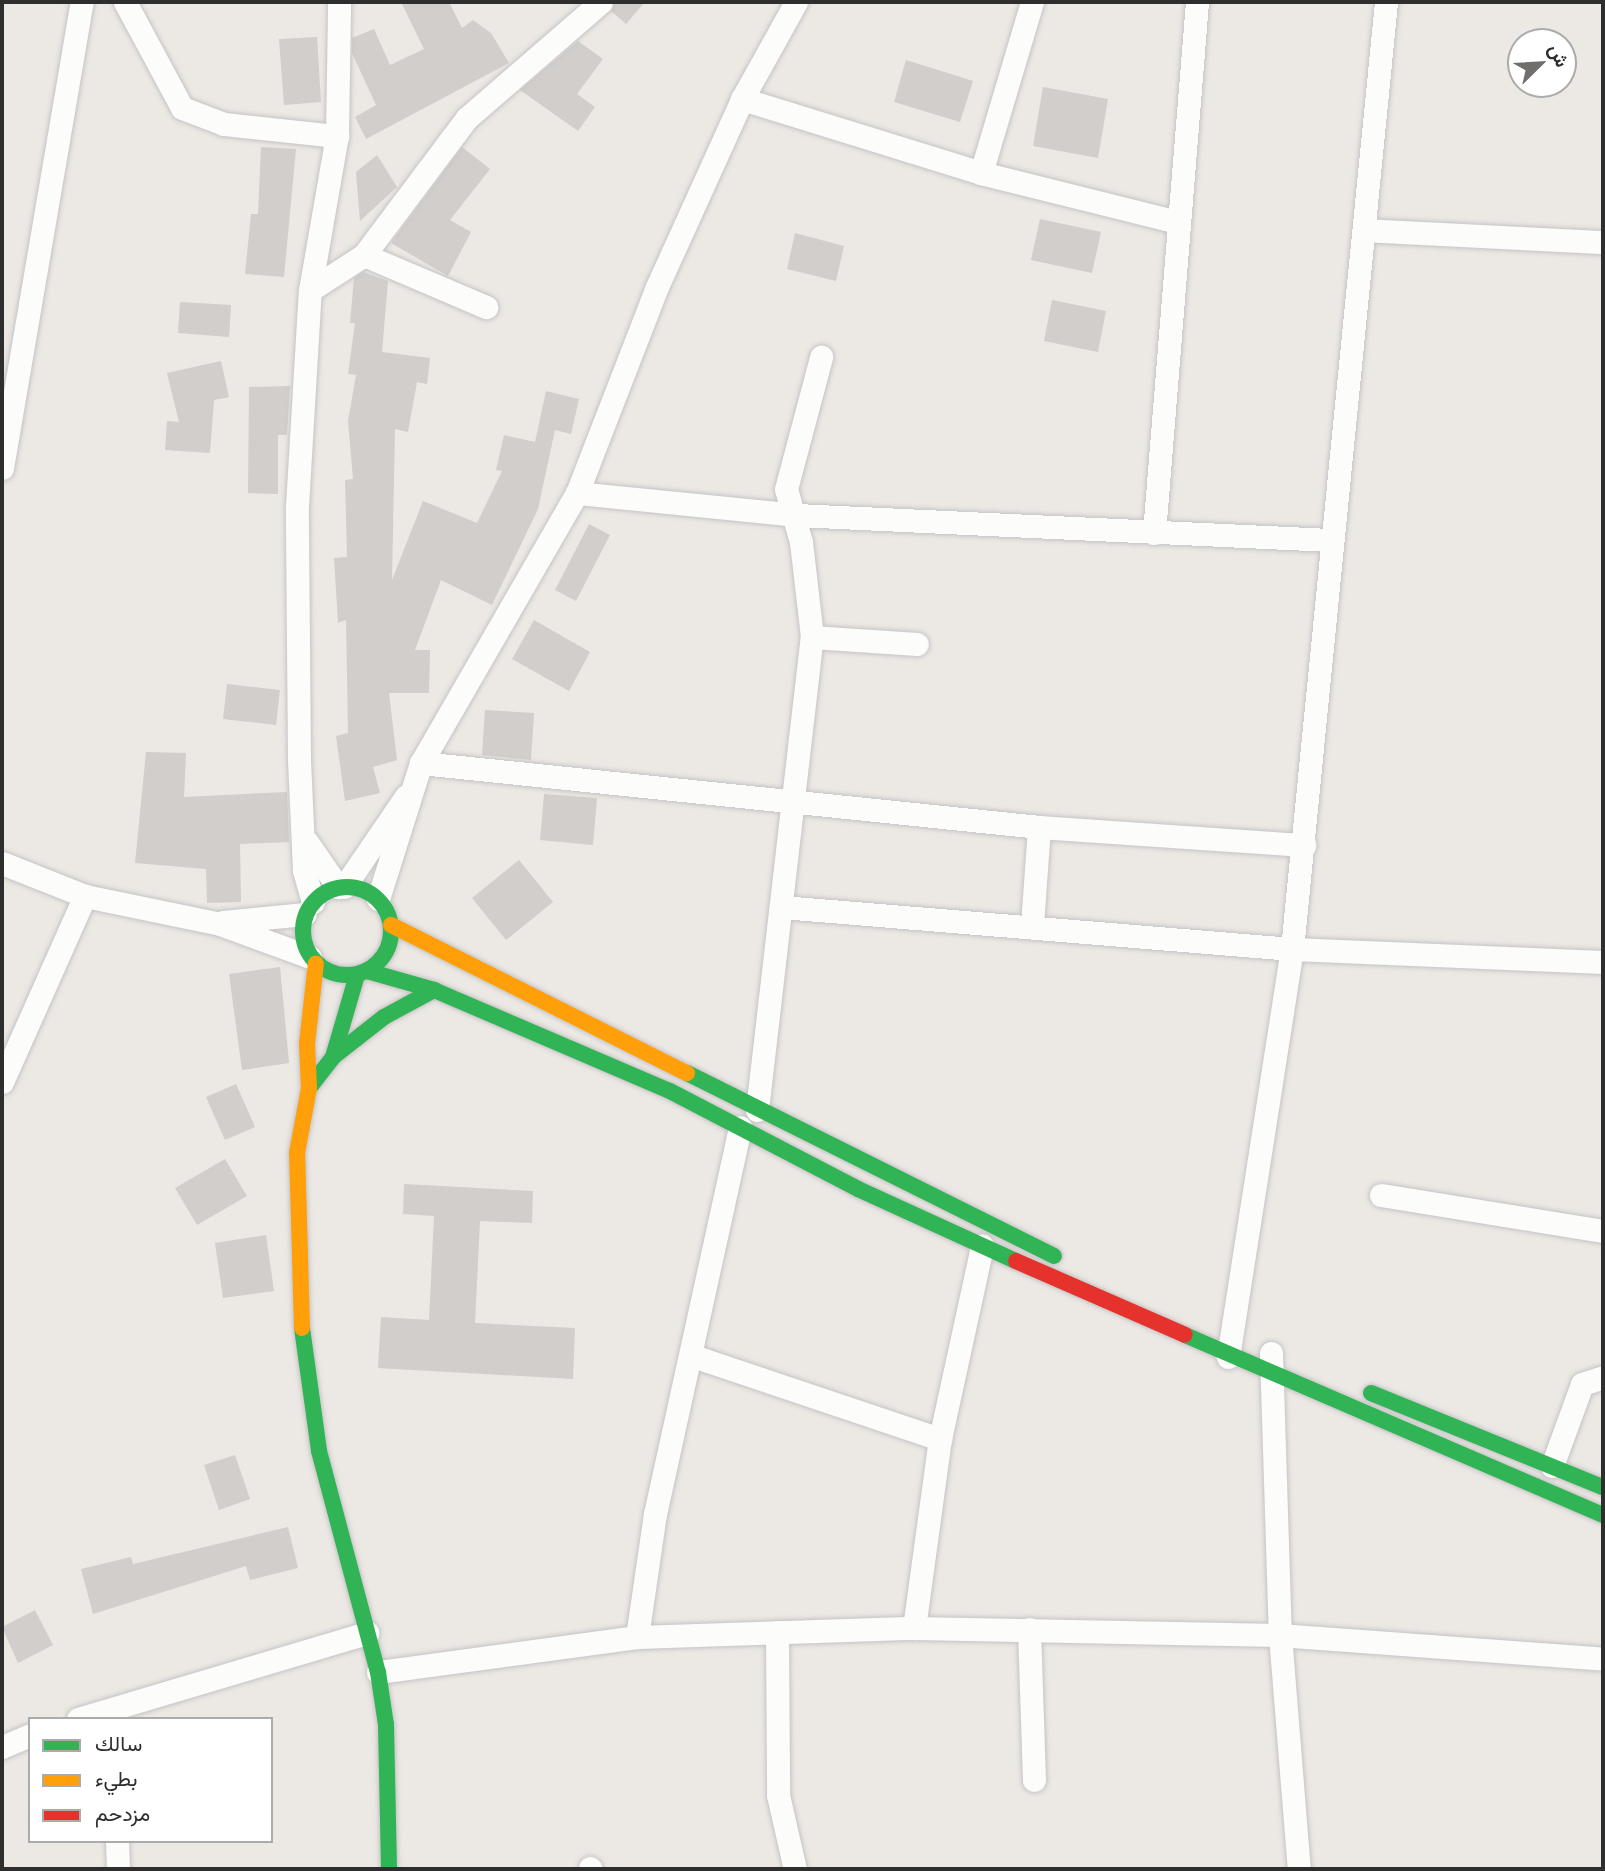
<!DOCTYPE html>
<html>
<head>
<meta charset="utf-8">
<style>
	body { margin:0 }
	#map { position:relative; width:1605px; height:1871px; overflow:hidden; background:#ece8e4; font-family:"Exo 2",Vazirmatn,sans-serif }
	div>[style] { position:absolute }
	.building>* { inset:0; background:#d1cecb }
	.roads { filter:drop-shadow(0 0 2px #c5c4c5) drop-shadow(0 0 2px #c5c4c5) }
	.street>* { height:23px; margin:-11.5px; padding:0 11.5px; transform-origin:11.5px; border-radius:11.5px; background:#fcfcfb }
	.fast>* { height:16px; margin:-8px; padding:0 8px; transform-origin:8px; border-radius:8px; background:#30b455 }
	.fast>.ring { margin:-8px; padding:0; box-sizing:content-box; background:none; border:16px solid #30b455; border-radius:50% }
	.slow>* { height:16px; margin:-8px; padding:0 8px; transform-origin:8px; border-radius:8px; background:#ff9f0a }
	.jam>* { height:16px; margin:-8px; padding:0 8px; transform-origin:8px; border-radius:8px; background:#e5322d }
	span { translate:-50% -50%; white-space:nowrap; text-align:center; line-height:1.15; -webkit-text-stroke:5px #fff; paint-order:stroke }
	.frame { position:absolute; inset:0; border:4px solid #2e2e2e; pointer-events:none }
	.legend { position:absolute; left:28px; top:1717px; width:245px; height:126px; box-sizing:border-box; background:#fff; border:2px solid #ababab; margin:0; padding:9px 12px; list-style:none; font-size:21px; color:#2e2e2e }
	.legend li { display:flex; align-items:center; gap:14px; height:35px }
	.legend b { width:35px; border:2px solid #ababab }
	.north { position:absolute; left:1507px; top:28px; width:70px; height:70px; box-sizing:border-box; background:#fff; border:2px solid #ababab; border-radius:50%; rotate:66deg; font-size:19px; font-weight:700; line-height:28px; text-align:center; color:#2e2e2e }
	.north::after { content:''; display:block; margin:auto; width:24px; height:32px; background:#706f6e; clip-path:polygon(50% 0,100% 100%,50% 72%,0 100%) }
</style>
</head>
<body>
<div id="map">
	<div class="building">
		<i style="clip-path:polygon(401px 2px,449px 2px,462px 28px,473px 20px,491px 33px,509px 63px,366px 139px,355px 117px,376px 105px,352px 53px,352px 38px,374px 29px,390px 65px,424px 49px)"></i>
		<i style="clip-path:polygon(615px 2px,645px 2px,626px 24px,611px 11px)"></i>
		<i style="clip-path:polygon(317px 37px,321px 102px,284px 105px,279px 39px)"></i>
		<i style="clip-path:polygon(578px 41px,603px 59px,577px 94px,595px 107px,578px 131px,520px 90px)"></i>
		<i style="clip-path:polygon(906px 60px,973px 81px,960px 122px,894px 102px)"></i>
		<i style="clip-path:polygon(1043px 87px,1108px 99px,1098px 158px,1033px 146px)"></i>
		<i style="clip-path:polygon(261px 147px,296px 149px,284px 277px,245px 274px,251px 214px,258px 214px)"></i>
		<i style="clip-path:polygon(462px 147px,490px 169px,450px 220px,471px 232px,448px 276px,391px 243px)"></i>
		<i style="clip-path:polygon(377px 155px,397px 187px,360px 221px,356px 172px)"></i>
		<i style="clip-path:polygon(1040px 219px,1101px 232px,1092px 273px,1031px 260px)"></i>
		<i style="clip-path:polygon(795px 233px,844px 246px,836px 281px,787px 269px)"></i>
		<i style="clip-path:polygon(363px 272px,388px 281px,382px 352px,430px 358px,427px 384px,417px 382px,408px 432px,395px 429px,392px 580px,423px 501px,477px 523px,502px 471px,496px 470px,504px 435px,535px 442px,546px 391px,579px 399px,571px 434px,555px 430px,538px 509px,492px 605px,441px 580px,415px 650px,430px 650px,429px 693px,389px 693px,397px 760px,373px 767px,380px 793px,345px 801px,336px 736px,348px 733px,346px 620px,338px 623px,334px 558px,347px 557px,345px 480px,353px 479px,348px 421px,356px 375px,348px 374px,355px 323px,350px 323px,354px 278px)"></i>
		<i style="clip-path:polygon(1052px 300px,1106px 311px,1098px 352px,1044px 341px)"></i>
		<i style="clip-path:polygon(180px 302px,231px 305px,229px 337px,178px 333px)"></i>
		<i style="clip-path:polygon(221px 361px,229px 397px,214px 400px,210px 453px,165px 450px,167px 421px,179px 422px,167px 373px)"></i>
		<i style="clip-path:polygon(290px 386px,287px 435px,278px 435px,278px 494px,248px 493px,249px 387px)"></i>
		<i style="clip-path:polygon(589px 524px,610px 535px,576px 601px,555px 590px)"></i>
		<i style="clip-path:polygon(534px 620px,590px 652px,569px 691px,512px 659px)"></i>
		<i style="clip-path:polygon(227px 684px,280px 690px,276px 725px,223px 719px)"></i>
		<i style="clip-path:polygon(485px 710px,534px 713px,531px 760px,482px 755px)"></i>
		<i style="clip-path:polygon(146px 752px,186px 753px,184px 797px,287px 792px,289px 842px,240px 844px,241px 902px,207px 903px,206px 869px,135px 863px)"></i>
		<i style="clip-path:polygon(544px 794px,597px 798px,593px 845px,540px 840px)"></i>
		<i style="clip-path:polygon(519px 860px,553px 902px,506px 940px,472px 898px)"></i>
		<i style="clip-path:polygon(280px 967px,289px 1063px,242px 1070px,229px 974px)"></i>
		<i style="clip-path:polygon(236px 1084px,255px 1127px,225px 1140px,206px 1097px)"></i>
		<i style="clip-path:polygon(225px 1159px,247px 1196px,197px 1225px,175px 1188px)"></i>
		<i style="clip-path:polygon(404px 1184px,533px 1191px,532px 1223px,480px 1221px,475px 1323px,575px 1328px,573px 1379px,378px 1368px,381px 1317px,429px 1320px,434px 1216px,403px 1214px)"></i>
		<i style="clip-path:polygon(266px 1235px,274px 1291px,223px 1298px,215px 1243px)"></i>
		<i style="clip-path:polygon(235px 1455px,250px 1499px,219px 1510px,204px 1465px)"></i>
		<i style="clip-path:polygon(288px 1527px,298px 1568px,250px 1580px,246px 1566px,93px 1614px,81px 1569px,131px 1557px,133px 1564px)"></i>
		<i style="clip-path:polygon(35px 1610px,53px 1645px,18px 1663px,2px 1627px)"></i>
	</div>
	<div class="roads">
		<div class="street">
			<i style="left:125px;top:2px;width:120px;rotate:61.7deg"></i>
			<i style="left:182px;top:108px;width:45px;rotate:20.9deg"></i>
			<i style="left:224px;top:124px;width:114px;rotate:6.1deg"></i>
			<i style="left:742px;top:99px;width:250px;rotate:17.2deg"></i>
			<i style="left:981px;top:173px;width:203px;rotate:14deg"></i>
			<i style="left:981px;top:173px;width:178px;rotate:-73.4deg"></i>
			<i style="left:1364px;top:230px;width:239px;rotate:2.9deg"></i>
			<i style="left:364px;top:255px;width:133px;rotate:23.1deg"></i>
			<i style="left:310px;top:290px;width:64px;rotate:-32.9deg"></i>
			<i style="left:364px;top:255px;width:171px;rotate:-53.1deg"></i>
			<i style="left:467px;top:118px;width:177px;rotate:-40.9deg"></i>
			<i style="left:2px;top:468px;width:473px;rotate:-80.3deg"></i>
			<i style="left:577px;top:493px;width:220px;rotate:5.7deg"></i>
			<i style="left:796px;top:515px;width:536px;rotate:2.68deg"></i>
			<i style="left:1154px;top:533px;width:533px;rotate:-85.37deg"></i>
			<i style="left:812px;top:637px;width:105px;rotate:3.8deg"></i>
			<i style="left:421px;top:763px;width:621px;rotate:5.91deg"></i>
			<i style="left:1039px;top:827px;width:266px;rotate:3.9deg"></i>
			<i style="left:307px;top:842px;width:55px;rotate:55.4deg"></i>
			<i style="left:2px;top:863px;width:89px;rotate:21.7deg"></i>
			<i style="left:85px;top:896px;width:135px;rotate:11.6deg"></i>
			<i style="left:217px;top:923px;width:99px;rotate:20.1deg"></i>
			<i style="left:344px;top:887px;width:110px;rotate:-55.7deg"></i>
			<i style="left:378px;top:899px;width:143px;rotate:-72.5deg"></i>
			<i style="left:421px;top:763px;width:312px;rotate:-60deg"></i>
			<i style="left:577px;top:493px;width:219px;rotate:-68.8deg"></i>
			<i style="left:656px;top:289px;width:209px;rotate:-65.6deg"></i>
			<i style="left:742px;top:99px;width:111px;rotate:-60.9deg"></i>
			<i style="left:313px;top:902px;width:33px;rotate:-106deg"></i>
			<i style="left:304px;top:870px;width:112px;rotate:-92.6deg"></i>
			<i style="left:299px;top:758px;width:252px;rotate:-90.5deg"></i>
			<i style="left:297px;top:506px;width:216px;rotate:-86.6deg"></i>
			<i style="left:310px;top:290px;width:156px;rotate:-80.1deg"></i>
			<i style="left:337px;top:136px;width:134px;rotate:-89.1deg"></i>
			<i style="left:782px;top:907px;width:512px;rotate:4.71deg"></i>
			<i style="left:1292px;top:949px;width:311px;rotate:2.4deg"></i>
			<i style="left:223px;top:922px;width:82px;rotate:-5.6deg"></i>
			<i style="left:1032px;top:925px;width:98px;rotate:-85.9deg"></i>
			<i style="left:2px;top:1082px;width:204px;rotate:-66deg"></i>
			<i style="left:757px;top:1110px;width:476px;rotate:-83.4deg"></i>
			<i style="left:812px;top:637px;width:96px;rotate:-96.6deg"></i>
			<i style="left:801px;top:542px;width:55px;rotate:-105.8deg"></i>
			<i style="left:786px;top:489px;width:137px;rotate:-75.1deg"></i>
			<i style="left:1381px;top:1195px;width:225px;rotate:9.2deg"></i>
			<i style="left:1271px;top:1353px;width:282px;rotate:88.2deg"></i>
			<i style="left:1280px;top:1635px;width:235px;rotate:85.4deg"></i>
			<i style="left:693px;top:1356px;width:261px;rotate:18.6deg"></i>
			<i style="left:1228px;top:1357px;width:413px;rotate:-81.1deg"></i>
			<i style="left:1292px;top:949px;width:952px;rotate:-84.33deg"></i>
			<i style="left:1552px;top:1466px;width:87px;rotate:-69.9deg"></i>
			<i style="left:1582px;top:1384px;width:22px;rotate:-18deg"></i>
			<i style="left:914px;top:1628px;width:191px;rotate:-82.2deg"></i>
			<i style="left:940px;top:1439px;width:198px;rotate:-77.7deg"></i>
			<i style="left:1029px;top:1629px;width:151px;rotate:88.1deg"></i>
			<i style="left:777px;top:1632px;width:163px;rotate:89.6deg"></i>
			<i style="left:778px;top:1795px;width:76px;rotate:77.1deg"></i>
			<i style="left:637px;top:1637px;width:124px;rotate:-81.7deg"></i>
			<i style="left:655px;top:1514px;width:396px;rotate:-77.6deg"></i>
			<i style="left:378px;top:1672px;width:261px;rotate:-7.7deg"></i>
			<i style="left:637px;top:1637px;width:277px;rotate:-1.9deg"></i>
			<i style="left:914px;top:1628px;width:366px;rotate:1.1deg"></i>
			<i style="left:1280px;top:1635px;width:324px;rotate:4.2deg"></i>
			<i style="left:78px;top:1719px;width:302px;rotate:-16.6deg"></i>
			<i style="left:2px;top:1747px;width:30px;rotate:-23deg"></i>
			<i style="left:117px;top:1841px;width:28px;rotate:88deg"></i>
			<i style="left:590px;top:1868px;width:1px;rotate:45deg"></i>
		</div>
		<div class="fast">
			<i class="ring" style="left:303px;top:887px;width:72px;height:72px"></i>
			<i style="left:367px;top:971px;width:70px;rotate:15.8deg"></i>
			<i style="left:434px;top:990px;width:257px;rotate:23.2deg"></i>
			<i style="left:670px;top:1091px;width:212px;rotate:27.5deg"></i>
			<i style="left:858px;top:1189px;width:174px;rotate:24.5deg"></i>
			<i style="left:333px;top:1057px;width:65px;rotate:-38.1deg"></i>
			<i style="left:384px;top:1017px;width:57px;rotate:-28.4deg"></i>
			<i style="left:687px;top:1073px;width:410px;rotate:26.5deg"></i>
			<i style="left:309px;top:1088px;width:39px;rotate:-52deg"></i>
			<i style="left:333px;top:1057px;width:85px;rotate:-73.7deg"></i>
			<i style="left:302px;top:1328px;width:124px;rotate:82.1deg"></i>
			<i style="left:319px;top:1451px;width:229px;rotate:75.1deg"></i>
			<i style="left:378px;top:1672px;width:54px;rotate:81.4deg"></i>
			<i style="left:386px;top:1725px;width:144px;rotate:88.8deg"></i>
			<i style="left:1185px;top:1335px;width:455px;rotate:23.3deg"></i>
			<i style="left:1371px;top:1393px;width:250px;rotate:22.1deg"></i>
		</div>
		<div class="slow">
			<i style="left:391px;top:925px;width:331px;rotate:26.6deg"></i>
			<i style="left:302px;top:1328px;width:175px;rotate:-91.6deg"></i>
			<i style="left:297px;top:1153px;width:66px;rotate:-79.5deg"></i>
			<i style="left:309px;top:1088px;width:44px;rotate:-92.6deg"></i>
			<i style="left:307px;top:1044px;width:81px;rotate:-83.7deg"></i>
		</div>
		<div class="jam">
			<i style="left:1016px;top:1261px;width:184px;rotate:23.6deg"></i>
		</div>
	</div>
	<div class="frame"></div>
	<ul class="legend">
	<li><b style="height:9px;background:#30b455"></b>سالك</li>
	<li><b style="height:9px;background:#ff9f0a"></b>بطيء</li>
	<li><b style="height:9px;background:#e5322d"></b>مزدحم</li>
	</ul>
	<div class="north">ش</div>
</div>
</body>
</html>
